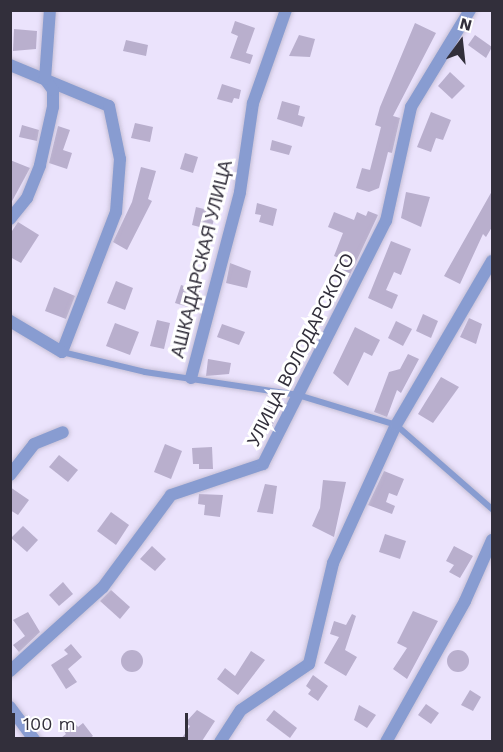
<!DOCTYPE html>
<html>
<head>
<meta charset="utf-8">
<style>
	body { margin:0 }
	#map { position:relative; width:503px; height:752px; overflow:hidden; background:#ebe3fc; font-family:"Work Sans",sans-serif }
	div>[style] { position:absolute }
	.building>* { inset:0; background:#b9afcd }
	.round { border-radius:50% }
	.roads { filter:drop-shadow(0 0 2px #c6bfd5) drop-shadow(0 0 2px #c6bfd5) }
	.service>* { height:6px; margin:-3px; padding:0 3px; transform-origin:3px; border-radius:3px; background:#889cd1 }
	.minor>* { height:12px; margin:-6px; padding:0 6px; transform-origin:6px; border-radius:6px; background:#889cd1 }
	span { translate:-50% -50%; white-space:nowrap; text-align:center; line-height:1.15; -webkit-text-stroke:6px #fff; paint-order:stroke }
	.street-label { font-size:18px; color:#322f3b }
	.frame { position:absolute; inset:0; border:12px solid #322f3b; pointer-events:none }
	.north { position:absolute; left:431px; top:12px; width:60px; height:60px; -webkit-text-stroke:4px #fff; paint-order:stroke; rotate:15deg; font-size:16px; font-weight:700; line-height:24px; text-align:center; color:#322f3b }
	.north::after { content:''; display:block; margin:auto; width:21px; height:27px; background:#322f3b; clip-path:polygon(50% 0,100% 100%,50% 72%,0 100%) }
	.scale { position:absolute; left:12px; top:713px; width:176px; height:27px; box-sizing:border-box; border:3px solid #322f3b; border-top:0; padding-left:8px; font-size:18px; line-height:21px; white-space:nowrap; color:#322f3b; -webkit-text-stroke:4px #fff; paint-order:stroke }
</style>
</head>
<body>
<div id="map">
	<div class="building">
		<i style="clip-path:polygon(235px 21px,255px 28px,246px 53px,253px 55px,250px 64px,230px 58px,238px 36px,231px 33px)"></i>
		<i style="clip-path:polygon(415px 23px,436px 33px,393px 116px,400px 118px,392px 153px,388px 152px,379px 188px,369px 192px,356px 188px,362px 168px,370px 170px,381px 127px,375px 125px,380px 107px)"></i>
		<i style="clip-path:polygon(14px 29px,37px 31px,36px 49px,13px 51px)"></i>
		<i style="clip-path:polygon(299px 35px,315px 39px,310px 57px,289px 56px)"></i>
		<i style="clip-path:polygon(475px 35px,492px 47px,486px 58px,468px 45px)"></i>
		<i style="clip-path:polygon(126px 40px,148px 45px,146px 56px,123px 51px)"></i>
		<i style="clip-path:polygon(450px 72px,465px 86px,452px 99px,438px 86px)"></i>
		<i style="clip-path:polygon(222px 84px,241px 90px,239px 99px,234px 98px,232px 103px,217px 99px)"></i>
		<i style="clip-path:polygon(282px 101px,300px 106px,298px 115px,305px 117px,302px 127px,277px 119px)"></i>
		<i style="clip-path:polygon(431px 112px,451px 120px,443px 140px,436px 138px,431px 152px,417px 147px)"></i>
		<i style="clip-path:polygon(135px 123px,153px 127px,150px 142px,131px 138px)"></i>
		<i style="clip-path:polygon(22px 125px,39px 130px,37px 141px,19px 137px)"></i>
		<i style="clip-path:polygon(58px 126px,70px 130px,63px 150px,72px 153px,67px 169px,49px 163px)"></i>
		<i style="clip-path:polygon(272px 140px,292px 146px,289px 155px,270px 150px)"></i>
		<i style="clip-path:polygon(185px 153px,198px 157px,193px 173px,180px 169px)"></i>
		<i style="clip-path:polygon(10px 160px,30px 168px,10px 205px)"></i>
		<i style="clip-path:polygon(141px 167px,156px 171px,148px 199px,152px 201px,127px 250px,113px 242px,132px 202px)"></i>
		<i style="clip-path:polygon(492px 191px,492px 227px,486px 237px,483px 234px,460px 284px,444px 276px)"></i>
		<i style="clip-path:polygon(406px 192px,430px 197px,421px 227px,401px 218px)"></i>
		<i style="clip-path:polygon(257px 203px,277px 209px,273px 226px,259px 222px,261px 215px,255px 214px)"></i>
		<i style="clip-path:polygon(196px 207px,216px 212px,211px 230px,192px 225px)"></i>
		<i style="clip-path:polygon(368px 211px,378px 215px,349px 277px,341px 274px,343px 268px,336px 265px,339px 258px,334px 256px,343px 233px,328px 227px,334px 212px,354px 220px,357px 212px,366px 216px)"></i>
		<i style="clip-path:polygon(18px 222px,39px 235px,21px 263px,10px 257px,10px 234px)"></i>
		<i style="clip-path:polygon(391px 241px,411px 249px,401px 275px,394px 272px,386px 290px,398px 295px,392px 309px,368px 298px)"></i>
		<i style="clip-path:polygon(230px 263px,251px 271px,247px 288px,226px 283px)"></i>
		<i style="clip-path:polygon(116px 281px,133px 288px,125px 310px,107px 303px)"></i>
		<i style="clip-path:polygon(181px 285px,200px 291px,194px 309px,175px 303px)"></i>
		<i style="clip-path:polygon(54px 287px,75px 296px,66px 319px,45px 311px)"></i>
		<i style="clip-path:polygon(423px 314px,438px 321px,431px 338px,416px 331px)"></i>
		<i style="clip-path:polygon(469px 318px,482px 324px,476px 344px,460px 337px)"></i>
		<i style="clip-path:polygon(157px 320px,170px 323px,164px 349px,150px 346px)"></i>
		<i style="clip-path:polygon(396px 321px,412px 329px,403px 346px,388px 338px)"></i>
		<i style="clip-path:polygon(115px 323px,139px 332px,130px 355px,106px 346px)"></i>
		<i style="clip-path:polygon(222px 324px,245px 332px,239px 345px,217px 337px)"></i>
		<i style="clip-path:polygon(355px 327px,380px 340px,372px 356px,364px 352px,348px 386px,333px 373px)"></i>
		<i style="clip-path:polygon(408px 354px,419px 359px,401px 393px,397px 390px,387px 417px,374px 412px,389px 372px,400px 369px)"></i>
		<i style="clip-path:polygon(208px 359px,231px 363px,229px 374px,206px 376px)"></i>
		<i style="clip-path:polygon(441px 377px,459px 387px,433px 423px,418px 414px)"></i>
		<i style="clip-path:polygon(266px 405px,280px 409px,272px 427px,260px 424px)"></i>
		<i style="clip-path:polygon(165px 444px,182px 451px,171px 479px,154px 472px)"></i>
		<i style="clip-path:polygon(212px 447px,213px 469px,199px 469px,199px 464px,193px 464px,192px 448px)"></i>
		<i style="clip-path:polygon(59px 455px,78px 470px,68px 482px,49px 467px)"></i>
		<i style="clip-path:polygon(384px 471px,404px 479px,397px 496px,389px 493px,386px 502px,395px 506px,392px 514px,368px 505px)"></i>
		<i style="clip-path:polygon(323px 480px,346px 482px,334px 537px,312px 526px,320px 508px)"></i>
		<i style="clip-path:polygon(265px 484px,277px 486px,273px 514px,257px 512px)"></i>
		<i style="clip-path:polygon(10px 487px,29px 500px,18px 515px,10px 510px)"></i>
		<i style="clip-path:polygon(199px 494px,223px 495px,220px 517px,204px 515px,205px 505px,198px 504px)"></i>
		<i style="clip-path:polygon(111px 512px,129px 525px,116px 545px,97px 531px)"></i>
		<i style="clip-path:polygon(23px 526px,38px 540px,27px 552px,11px 538px)"></i>
		<i style="clip-path:polygon(385px 534px,406px 541px,400px 559px,379px 552px)"></i>
		<i style="clip-path:polygon(152px 546px,166px 559px,155px 571px,140px 559px)"></i>
		<i style="clip-path:polygon(454px 546px,473px 556px,460px 578px,449px 572px,454px 565px,446px 561px)"></i>
		<i style="clip-path:polygon(63px 582px,73px 594px,59px 606px,49px 595px)"></i>
		<i style="clip-path:polygon(111px 590px,130px 607px,120px 619px,100px 601px)"></i>
		<i style="clip-path:polygon(413px 611px,438px 621px,407px 679px,393px 669px,407px 648px,397px 643px)"></i>
		<i style="clip-path:polygon(28px 612px,40px 632px,19px 652px,13px 645px,25px 636px,13px 620px)"></i>
		<i style="clip-path:polygon(352px 614px,356px 616px,345px 650px,357px 657px,346px 676px,324px 663px,339px 637px,330px 634px,334px 621px,346px 625px)"></i>
		<i style="clip-path:polygon(71px 644px,82px 657px,68px 669px,77px 682px,66px 689px,51px 665px,68px 654px,64px 650px)"></i>
		<i class="round" style="left:121px;top:650px;width:22px;height:22px"></i>
		<i class="round" style="left:447px;top:650px;width:22px;height:22px"></i>
		<i style="clip-path:polygon(251px 651px,265px 660px,238px 695px,217px 679px,225px 668px,235px 676px)"></i>
		<i style="clip-path:polygon(313px 675px,328px 686px,318px 701px,308px 694px,311px 690px,306px 686px)"></i>
		<i style="clip-path:polygon(470px 690px,481px 697px,473px 711px,461px 705px)"></i>
		<i style="clip-path:polygon(426px 704px,439px 713px,431px 724px,418px 715px)"></i>
		<i style="clip-path:polygon(359px 705px,376px 715px,367px 728px,354px 720px)"></i>
		<i style="clip-path:polygon(197px 710px,215px 721px,202px 741px,180px 741px,190px 726px,185px 723px)"></i>
		<i style="clip-path:polygon(274px 710px,297px 728px,290px 738px,266px 720px)"></i>
		<i style="clip-path:polygon(72px 720px,78px 727px,83px 723px,93px 736px,86px 741px,57px 741px,66px 734px,62px 728px)"></i>
	</div>
	<div class="roads">
		<div class="service">
			<i style="left:62px;top:352px;width:85px;rotate:13.5deg"></i>
			<i style="left:145px;top:372px;width:155px;rotate:8.5deg"></i>
			<i style="left:298px;top:395px;width:102px;rotate:17deg"></i>
			<i style="left:396px;top:425px;width:128px;rotate:41.2deg"></i>
		</div>
		<div class="minor">
			<i style="left:10px;top:65px;width:107px;rotate:22.5deg"></i>
			<i style="left:109px;top:106px;width:54px;rotate:78.3deg"></i>
			<i style="left:120px;top:159px;width:53px;rotate:94.3deg"></i>
			<i style="left:116px;top:212px;width:150px;rotate:111.1deg"></i>
			<i style="left:62px;top:352px;width:61px;rotate:-149.2deg"></i>
			<i style="left:10px;top:219px;width:27px;rotate:-51deg"></i>
			<i style="left:27px;top:198px;width:35px;rotate:-68deg"></i>
			<i style="left:40px;top:165px;width:59px;rotate:-77.4deg"></i>
			<i style="left:53px;top:107px;width:17px;rotate:-90deg"></i>
			<i style="left:53px;top:90px;width:14px;rotate:-126deg"></i>
			<i style="left:45px;top:79px;width:69px;rotate:-85.9deg"></i>
			<i style="left:191px;top:378px;width:192px;rotate:-75.2deg"></i>
			<i style="left:240px;top:192px;width:90px;rotate:-81.7deg"></i>
			<i style="left:253px;top:103px;width:99px;rotate:-70.5deg"></i>
			<i style="left:10px;top:475px;width:39px;rotate:-52deg"></i>
			<i style="left:34px;top:444px;width:31px;rotate:-22deg"></i>
			<i style="left:10px;top:671px;width:125px;rotate:-42.1deg"></i>
			<i style="left:103px;top:587px;width:114px;rotate:-53.5deg"></i>
			<i style="left:171px;top:495px;width:97px;rotate:-18.6deg"></i>
			<i style="left:263px;top:464px;width:272px;rotate:-63.2deg"></i>
			<i style="left:386px;top:221px;width:117px;rotate:-77.6deg"></i>
			<i style="left:411px;top:107px;width:114px;rotate:-58.7deg"></i>
			<i style="left:10px;top:707px;width:44px;rotate:53.4deg"></i>
			<i style="left:220px;top:742px;width:38px;rotate:-57deg"></i>
			<i style="left:241px;top:710px;width:82px;rotate:-34.1deg"></i>
			<i style="left:309px;top:664px;width:104px;rotate:-76.6deg"></i>
			<i style="left:333px;top:563px;width:152px;rotate:-65.5deg"></i>
			<i style="left:396px;top:425px;width:190px;rotate:-59.7deg"></i>
			<i style="left:386px;top:742px;width:162px;rotate:-60.7deg"></i>
			<i style="left:465px;top:601px;width:67px;rotate:-66.1deg"></i>
		</div>
	</div>
	<div class="street-label">
		<span style="left:202px;top:259px;rotate:-76deg">АШКАДАРСКАЯ УЛИЦА</span>
		<span style="left:301px;top:350px;rotate:-63deg">УЛИЦА ВОЛОДАРСКОГО</span>
	</div>
	<div class="frame"></div>
	<div class="north">N</div>
	<div class="scale">100 m</div>
</div>
</body>
</html>
